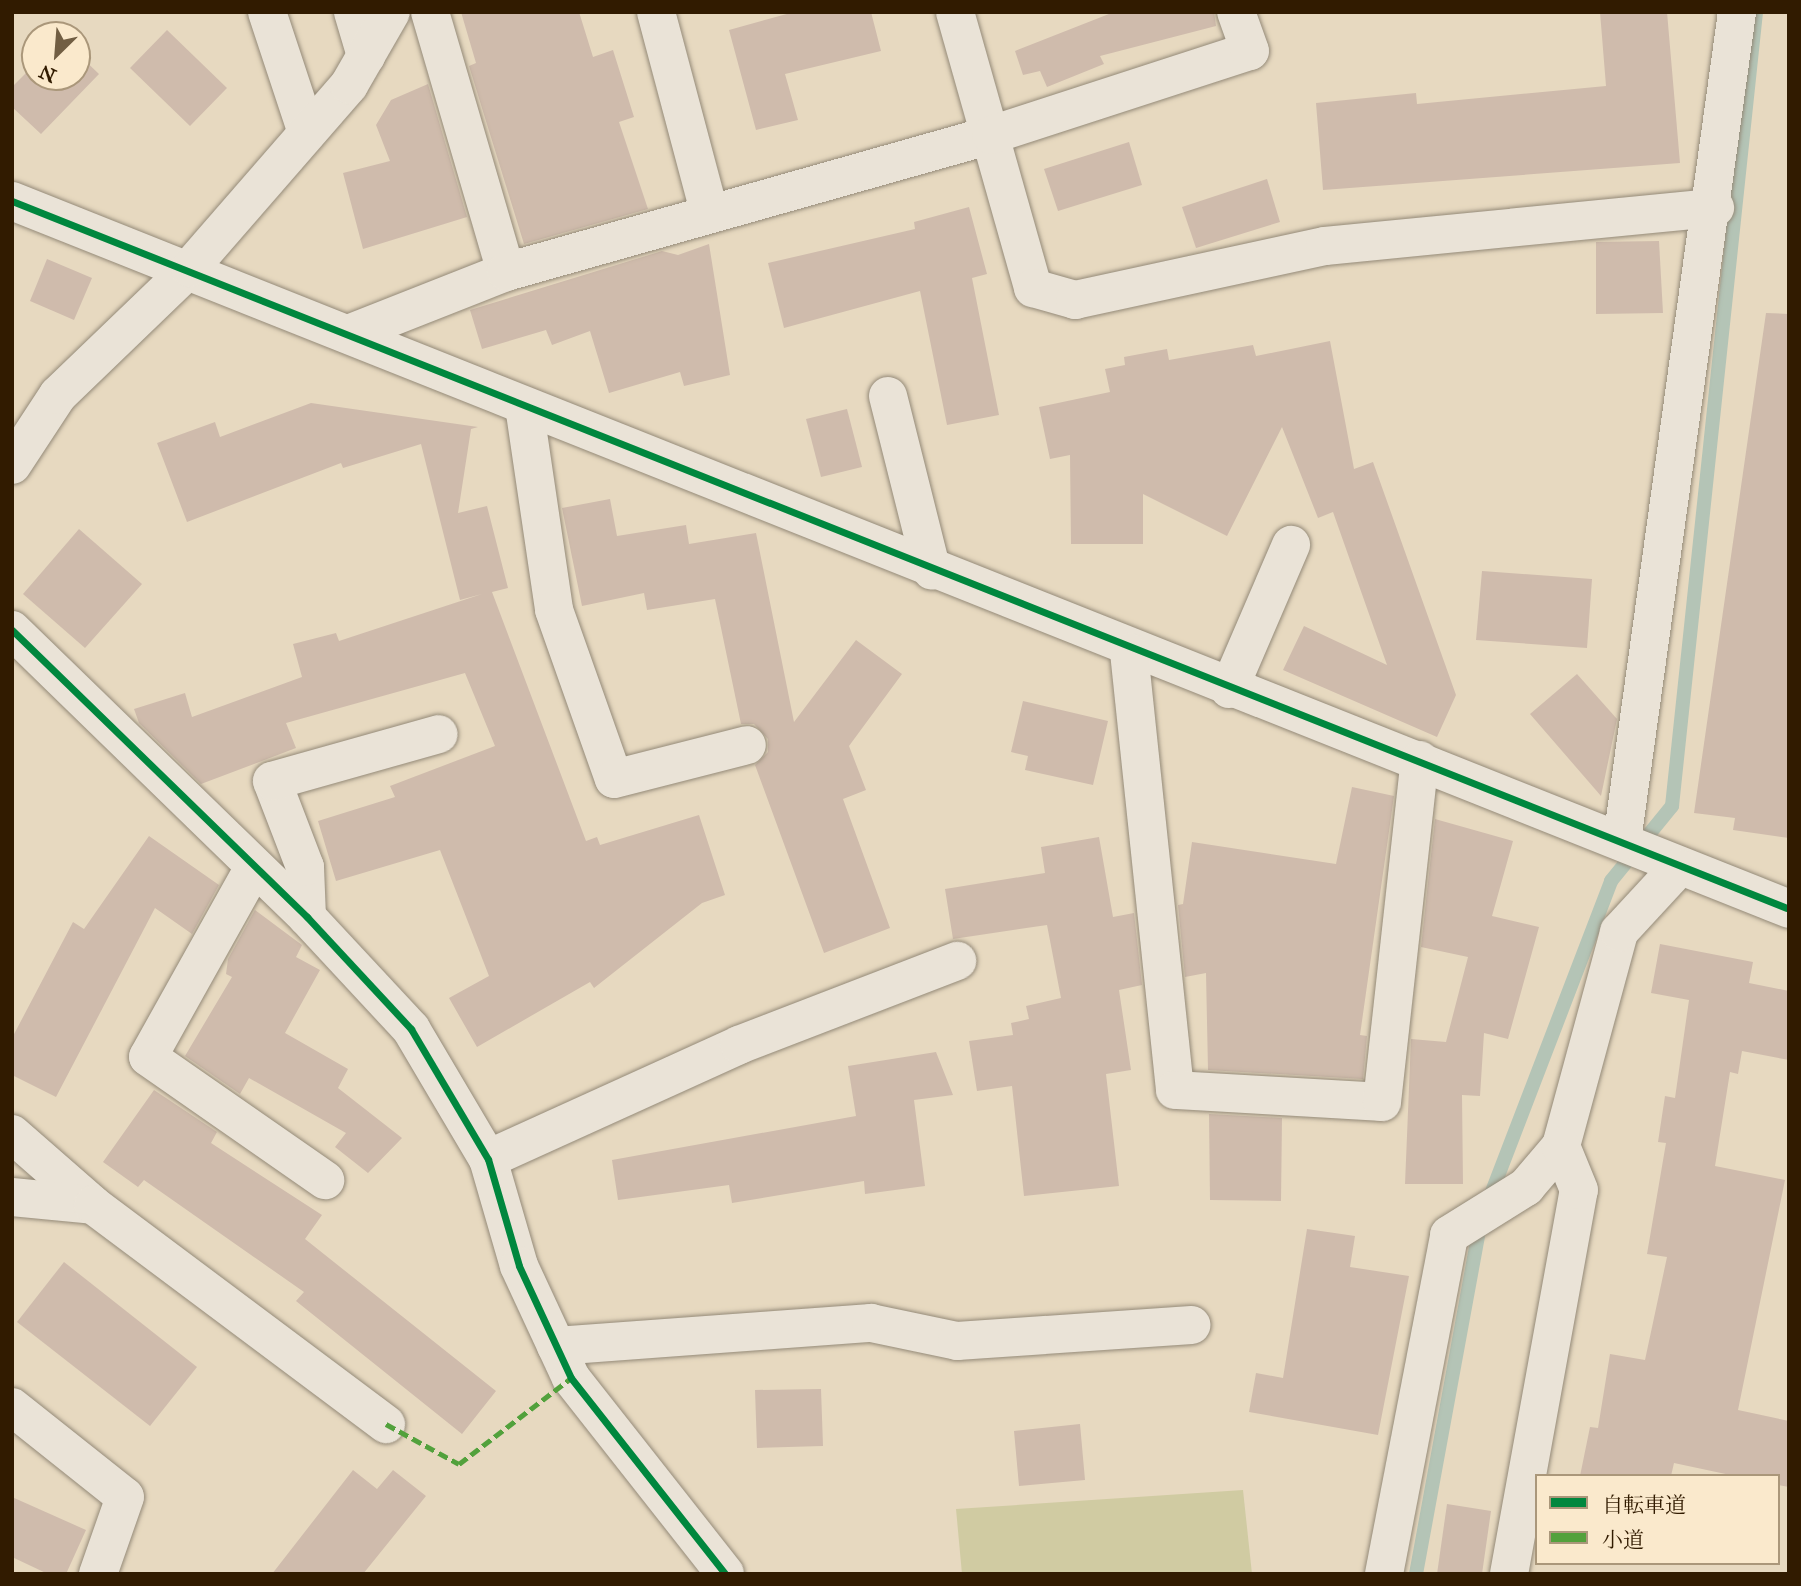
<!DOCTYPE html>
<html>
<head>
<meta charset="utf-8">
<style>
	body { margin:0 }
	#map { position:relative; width:1801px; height:1586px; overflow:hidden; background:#e7d9c0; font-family:"IM FELL Great Primer","Noto Serif JP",serif }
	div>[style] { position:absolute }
	.green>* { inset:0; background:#d0cba2 }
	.stream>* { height:14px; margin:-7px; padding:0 7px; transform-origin:7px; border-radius:7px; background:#b4c4b6 }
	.building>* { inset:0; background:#cfbbac }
	.roads { filter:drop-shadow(0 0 2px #948a78) drop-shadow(0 0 2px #948a78) }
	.minor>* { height:38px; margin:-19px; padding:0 19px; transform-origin:19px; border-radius:19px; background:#eae3d7 }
	.tertiary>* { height:38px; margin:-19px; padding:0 19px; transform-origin:19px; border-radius:19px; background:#eae3d7 }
	.quiet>* { height:5px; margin-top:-2.5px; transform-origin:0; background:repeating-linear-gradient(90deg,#52a13c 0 10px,transparent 0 15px) }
	.cycleway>* { height:7px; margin:-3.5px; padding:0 3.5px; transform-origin:3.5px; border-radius:3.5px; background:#00873e }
	span { translate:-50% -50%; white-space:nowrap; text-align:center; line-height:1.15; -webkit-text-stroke:5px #fae9cc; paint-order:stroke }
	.frame { position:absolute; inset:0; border:14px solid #311b00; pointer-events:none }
	.legend { position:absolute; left:1535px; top:1474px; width:245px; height:91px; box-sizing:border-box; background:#fae9cc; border:2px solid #aa977a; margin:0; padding:9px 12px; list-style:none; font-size:21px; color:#311b00 }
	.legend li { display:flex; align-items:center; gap:14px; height:35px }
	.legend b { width:35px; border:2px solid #aa977a }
	.north { position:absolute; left:21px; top:21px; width:70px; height:70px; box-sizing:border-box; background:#fae9cc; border:2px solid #aa977a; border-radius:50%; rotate:205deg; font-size:19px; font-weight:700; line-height:28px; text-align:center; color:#311b00 }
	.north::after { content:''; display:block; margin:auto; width:24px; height:32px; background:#715e43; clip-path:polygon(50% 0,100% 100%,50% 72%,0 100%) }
</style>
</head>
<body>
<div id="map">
	<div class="green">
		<i style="clip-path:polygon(1243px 1490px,1252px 1574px,962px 1574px,956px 1509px)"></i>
	</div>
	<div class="stream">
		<i style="left:1488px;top:1202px;width:344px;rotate:-69deg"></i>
		<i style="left:1611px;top:881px;width:97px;rotate:-50.9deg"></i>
		<i style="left:1672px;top:806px;width:798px;rotate:-83.96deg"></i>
		<i style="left:1416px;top:1574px;width:356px;rotate:-79.6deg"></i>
	</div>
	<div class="building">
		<i style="clip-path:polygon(461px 12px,579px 12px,593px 57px,613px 50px,634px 117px,619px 122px,648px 209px,524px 244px,469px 66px,476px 63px)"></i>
		<i style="clip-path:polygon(794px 12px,871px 12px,881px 51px,785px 74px,798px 120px,756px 130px,729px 30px)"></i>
		<i style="clip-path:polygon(1114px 12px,1214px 12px,1216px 26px,1100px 56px,1104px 64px,1047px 87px,1040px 71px,1023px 75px,1015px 51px)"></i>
		<i style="clip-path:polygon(1600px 12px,1667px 12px,1680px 163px,1323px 190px,1316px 103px,1416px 93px,1417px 104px,1606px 86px)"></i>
		<i style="clip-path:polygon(167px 30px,227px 88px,190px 126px,130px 68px)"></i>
		<i style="clip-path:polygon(77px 53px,99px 74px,41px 134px,12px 107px,12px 87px,35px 64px,35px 77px,77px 77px)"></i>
		<i style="clip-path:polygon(428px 84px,467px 217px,363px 249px,343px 173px,390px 161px,376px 125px,391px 100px)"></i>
		<i style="clip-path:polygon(1129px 142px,1142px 185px,1058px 211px,1044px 169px)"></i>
		<i style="clip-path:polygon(1267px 179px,1280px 222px,1196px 248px,1182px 207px)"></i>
		<i style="clip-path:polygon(969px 207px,987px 274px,972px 278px,999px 415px,947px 425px,920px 291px,784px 328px,768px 263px,915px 229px,914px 222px)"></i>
		<i style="clip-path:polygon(1659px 241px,1663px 313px,1596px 314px,1596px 242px)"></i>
		<i style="clip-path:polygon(709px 244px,730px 375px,684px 386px,680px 372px,609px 393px,590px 331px,552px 345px,546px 330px,482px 349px,470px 310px,662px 251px,678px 255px)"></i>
		<i style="clip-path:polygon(47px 259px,92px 278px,74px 320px,30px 301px)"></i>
		<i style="clip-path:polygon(1766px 313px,1789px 314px,1789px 838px,1733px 830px,1735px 818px,1694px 813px)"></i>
		<i style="clip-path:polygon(1330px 341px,1354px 469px,1373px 462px,1456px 695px,1437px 737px,1283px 670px,1304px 626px,1387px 665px,1333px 512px,1318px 518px,1282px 427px,1227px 536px,1143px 494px,1143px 544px,1071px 544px,1070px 455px,1050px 459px,1039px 407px,1110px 392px,1105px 369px,1125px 365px,1124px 357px,1167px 349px,1169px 360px,1253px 345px,1256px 356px)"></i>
		<i style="clip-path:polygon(311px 403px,478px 427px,471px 429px,458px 513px,487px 506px,508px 588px,492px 592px,586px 841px,597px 837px,600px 845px,699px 815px,725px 895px,702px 903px,594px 988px,590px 982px,477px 1047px,449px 998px,489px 976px,440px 850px,336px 881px,318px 821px,395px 797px,390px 786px,495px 746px,465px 673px,286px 723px,296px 748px,201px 784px,139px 723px,134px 709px,185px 693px,192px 717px,302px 677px,293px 644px,336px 633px,339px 641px,482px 594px,460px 600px,421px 444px,343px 468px,341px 463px,187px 522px,157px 443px,215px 422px,220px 437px)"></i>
		<i style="clip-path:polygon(847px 409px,862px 467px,821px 477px,806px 419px)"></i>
		<i style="clip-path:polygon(610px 499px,617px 536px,686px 525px,689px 544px,756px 533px,794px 722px,856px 640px,902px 674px,849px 746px,866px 790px,843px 799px,890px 928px,824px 953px,755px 765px,768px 752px,768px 739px,754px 724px,741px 724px,715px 599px,647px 610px,644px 593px,582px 606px,562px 508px)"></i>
		<i style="clip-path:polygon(79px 529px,142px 584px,85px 648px,23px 594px)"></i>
		<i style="clip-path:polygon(1482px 571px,1592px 579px,1587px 648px,1476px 640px)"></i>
		<i style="clip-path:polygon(1577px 674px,1617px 719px,1601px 796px,1530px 714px)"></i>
		<i style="clip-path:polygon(1023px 701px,1108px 721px,1093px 785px,1025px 770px,1028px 756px,1011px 752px)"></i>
		<i style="clip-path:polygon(1352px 787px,1394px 796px,1360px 1035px,1367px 1036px,1363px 1079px,1208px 1070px,1206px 973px,1185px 977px,1178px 905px,1183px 904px,1192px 842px,1336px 864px)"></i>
		<i style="clip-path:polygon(1435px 819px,1513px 841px,1492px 916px,1539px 927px,1508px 1039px,1484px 1033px,1480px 1096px,1462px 1095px,1463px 1184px,1405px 1184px,1411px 1039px,1446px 1042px,1468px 957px,1421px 947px)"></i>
		<i style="clip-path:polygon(149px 836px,219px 885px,192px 934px,155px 908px,56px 1097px,12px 1075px,12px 1038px,73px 922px,84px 929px)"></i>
		<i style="clip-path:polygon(1099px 837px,1113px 917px,1134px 913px,1142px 985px,1119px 990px,1131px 1070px,1106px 1074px,1119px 1186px,1024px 1196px,1012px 1086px,977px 1091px,969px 1041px,1013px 1035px,1011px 1023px,1029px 1019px,1026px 1006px,1061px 998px,1047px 925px,953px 939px,945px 889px,1045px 873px,1041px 847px)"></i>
		<i style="clip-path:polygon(255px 910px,302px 945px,296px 957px,320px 970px,285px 1033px,348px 1069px,338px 1088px,402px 1138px,368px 1173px,335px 1147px,346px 1133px,249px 1078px,240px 1094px,185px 1056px,232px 977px,226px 974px,228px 959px)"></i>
		<i style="clip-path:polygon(1660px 944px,1753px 962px,1749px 983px,1789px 991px,1789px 1060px,1742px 1051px,1738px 1074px,1730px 1072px,1715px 1166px,1785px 1180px,1738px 1410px,1789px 1421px,1789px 1487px,1778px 1485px,1778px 1476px,1735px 1476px,1674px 1463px,1671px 1476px,1580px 1476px,1590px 1427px,1598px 1428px,1610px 1354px,1645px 1360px,1667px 1257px,1647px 1254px,1666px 1143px,1658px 1142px,1665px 1096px,1675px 1098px,1689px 1000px,1651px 993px)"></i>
		<i style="clip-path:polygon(936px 1052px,953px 1095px,914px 1100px,925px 1186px,865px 1194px,864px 1181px,732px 1203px,729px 1185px,618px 1200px,612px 1160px,856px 1116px,848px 1066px)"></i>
		<i style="clip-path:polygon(154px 1090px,217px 1132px,211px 1143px,322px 1215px,305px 1239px,496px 1391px,462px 1434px,296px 1301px,304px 1292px,144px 1180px,138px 1187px,103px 1162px)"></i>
		<i style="clip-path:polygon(1209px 1114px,1282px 1118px,1281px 1201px,1210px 1200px)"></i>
		<i style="clip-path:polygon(1307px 1229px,1355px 1236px,1350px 1267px,1409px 1276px,1378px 1435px,1249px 1412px,1256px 1373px,1283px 1378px)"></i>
		<i style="clip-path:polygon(64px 1262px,197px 1367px,150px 1426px,17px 1322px)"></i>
		<i style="clip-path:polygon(821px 1389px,823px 1446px,757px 1448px,755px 1390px)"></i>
		<i style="clip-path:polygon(1080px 1424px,1085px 1480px,1019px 1486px,1014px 1431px)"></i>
		<i style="clip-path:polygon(353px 1470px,377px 1489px,393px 1470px,426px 1496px,363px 1574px,272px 1574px)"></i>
		<i style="clip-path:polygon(12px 1497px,86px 1530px,66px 1574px,48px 1574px,12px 1557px)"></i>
		<i style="clip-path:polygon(1447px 1504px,1491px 1511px,1482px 1574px,1437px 1574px)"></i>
	</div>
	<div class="roads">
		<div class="minor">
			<i style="left:267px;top:12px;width:127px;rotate:71.7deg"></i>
			<i style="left:353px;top:12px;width:46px;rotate:73.5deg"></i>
			<i style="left:430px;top:12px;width:271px;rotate:73.7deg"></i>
			<i style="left:656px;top:12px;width:206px;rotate:75.1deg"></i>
			<i style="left:955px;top:12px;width:287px;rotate:74.2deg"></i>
			<i style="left:1033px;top:288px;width:44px;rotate:15.9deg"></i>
			<i style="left:1075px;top:300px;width:256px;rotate:-12.2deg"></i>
			<i style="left:1325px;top:246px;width:392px;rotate:-5.6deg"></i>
			<i style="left:12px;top:201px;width:1913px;rotate:21.72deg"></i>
			<i style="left:351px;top:333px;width:167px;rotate:-21.5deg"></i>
			<i style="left:506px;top:272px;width:504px;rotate:-15.77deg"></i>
			<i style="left:991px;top:135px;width:272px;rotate:-18deg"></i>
			<i style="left:1250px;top:51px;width:41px;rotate:-109.7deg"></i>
			<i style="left:888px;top:396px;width:180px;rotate:75.9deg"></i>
			<i style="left:524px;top:406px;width:206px;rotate:81.6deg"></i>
			<i style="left:554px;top:610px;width:179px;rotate:70.5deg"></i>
			<i style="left:614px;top:779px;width:137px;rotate:-14.3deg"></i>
			<i style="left:12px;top:630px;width:412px;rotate:44.2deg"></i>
			<i style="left:307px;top:917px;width:153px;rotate:47.1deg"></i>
			<i style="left:411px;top:1029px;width:151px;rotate:59.4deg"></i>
			<i style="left:488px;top:1159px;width:111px;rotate:73.8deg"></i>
			<i style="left:519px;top:1266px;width:123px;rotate:65.1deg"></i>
			<i style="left:571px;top:1378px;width:249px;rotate:51.8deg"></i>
			<i style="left:1129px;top:652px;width:440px;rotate:84deg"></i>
			<i style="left:1175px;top:1090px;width:207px;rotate:3.3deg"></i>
			<i style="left:1382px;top:1102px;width:344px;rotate:-83.7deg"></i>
			<i style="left:1229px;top:689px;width:157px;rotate:-66.7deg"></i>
			<i style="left:1622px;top:841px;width:837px;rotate:-82.1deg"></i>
			<i style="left:253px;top:869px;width:215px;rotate:119.2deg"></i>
			<i style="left:148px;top:1057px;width:216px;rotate:34.8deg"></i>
			<i style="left:307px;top:917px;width:50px;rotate:-92.3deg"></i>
			<i style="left:305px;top:867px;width:92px;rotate:-111deg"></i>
			<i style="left:272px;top:781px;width:173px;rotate:-15.7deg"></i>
			<i style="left:12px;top:1134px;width:108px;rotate:41.2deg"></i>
			<i style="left:488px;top:1159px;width:276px;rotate:-24.4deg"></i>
			<i style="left:739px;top:1045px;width:234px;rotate:-21.1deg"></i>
			<i style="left:12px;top:1197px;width:81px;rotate:5.6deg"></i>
			<i style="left:93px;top:1205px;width:366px;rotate:36.8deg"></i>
			<i style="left:556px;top:1346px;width:316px;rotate:-4.2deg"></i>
			<i style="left:871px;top:1323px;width:88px;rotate:11.8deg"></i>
			<i style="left:957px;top:1341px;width:235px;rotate:-3.9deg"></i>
			<i style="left:12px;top:1407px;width:144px;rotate:38.5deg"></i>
			<i style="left:125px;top:1497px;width:82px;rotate:109.3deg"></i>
			<i style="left:1384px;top:1574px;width:345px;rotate:-79.1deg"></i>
			<i style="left:1449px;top:1235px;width:91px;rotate:-31.9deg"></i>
			<i style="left:1526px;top:1187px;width:54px;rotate:-49.5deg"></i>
			<i style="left:1561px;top:1146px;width:222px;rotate:-74.8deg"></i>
			<i style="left:1619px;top:932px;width:87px;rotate:-47.3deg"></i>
			<i style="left:1509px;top:1574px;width:390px;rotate:-79.7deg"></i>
			<i style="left:1579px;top:1190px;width:48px;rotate:-112.2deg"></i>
		</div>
		<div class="tertiary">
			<i style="left:12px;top:465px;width:84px;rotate:-56.7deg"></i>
			<i style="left:58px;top:395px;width:183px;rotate:-43.9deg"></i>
			<i style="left:190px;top:268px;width:242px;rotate:-49deg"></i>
			<i style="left:349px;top:85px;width:84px;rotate:-60.1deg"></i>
		</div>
	</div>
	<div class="quiet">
		<i style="left:386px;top:1424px;width:83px;rotate:28.7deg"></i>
		<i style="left:459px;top:1464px;width:141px;rotate:-37.5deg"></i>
	</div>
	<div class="cycleway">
		<i style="left:12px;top:201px;width:1913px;rotate:21.72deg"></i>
		<i style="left:12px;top:630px;width:412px;rotate:44.2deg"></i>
		<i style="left:307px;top:917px;width:153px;rotate:47.1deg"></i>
		<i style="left:411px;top:1029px;width:151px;rotate:59.4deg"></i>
		<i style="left:488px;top:1159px;width:111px;rotate:73.8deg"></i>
		<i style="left:519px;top:1266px;width:123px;rotate:65.1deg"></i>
		<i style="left:571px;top:1378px;width:249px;rotate:51.8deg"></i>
	</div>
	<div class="frame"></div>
	<ul class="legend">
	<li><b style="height:9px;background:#00873e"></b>自転車道</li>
	<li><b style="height:9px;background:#52a13c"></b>小道</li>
	</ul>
	<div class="north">N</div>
</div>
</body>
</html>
